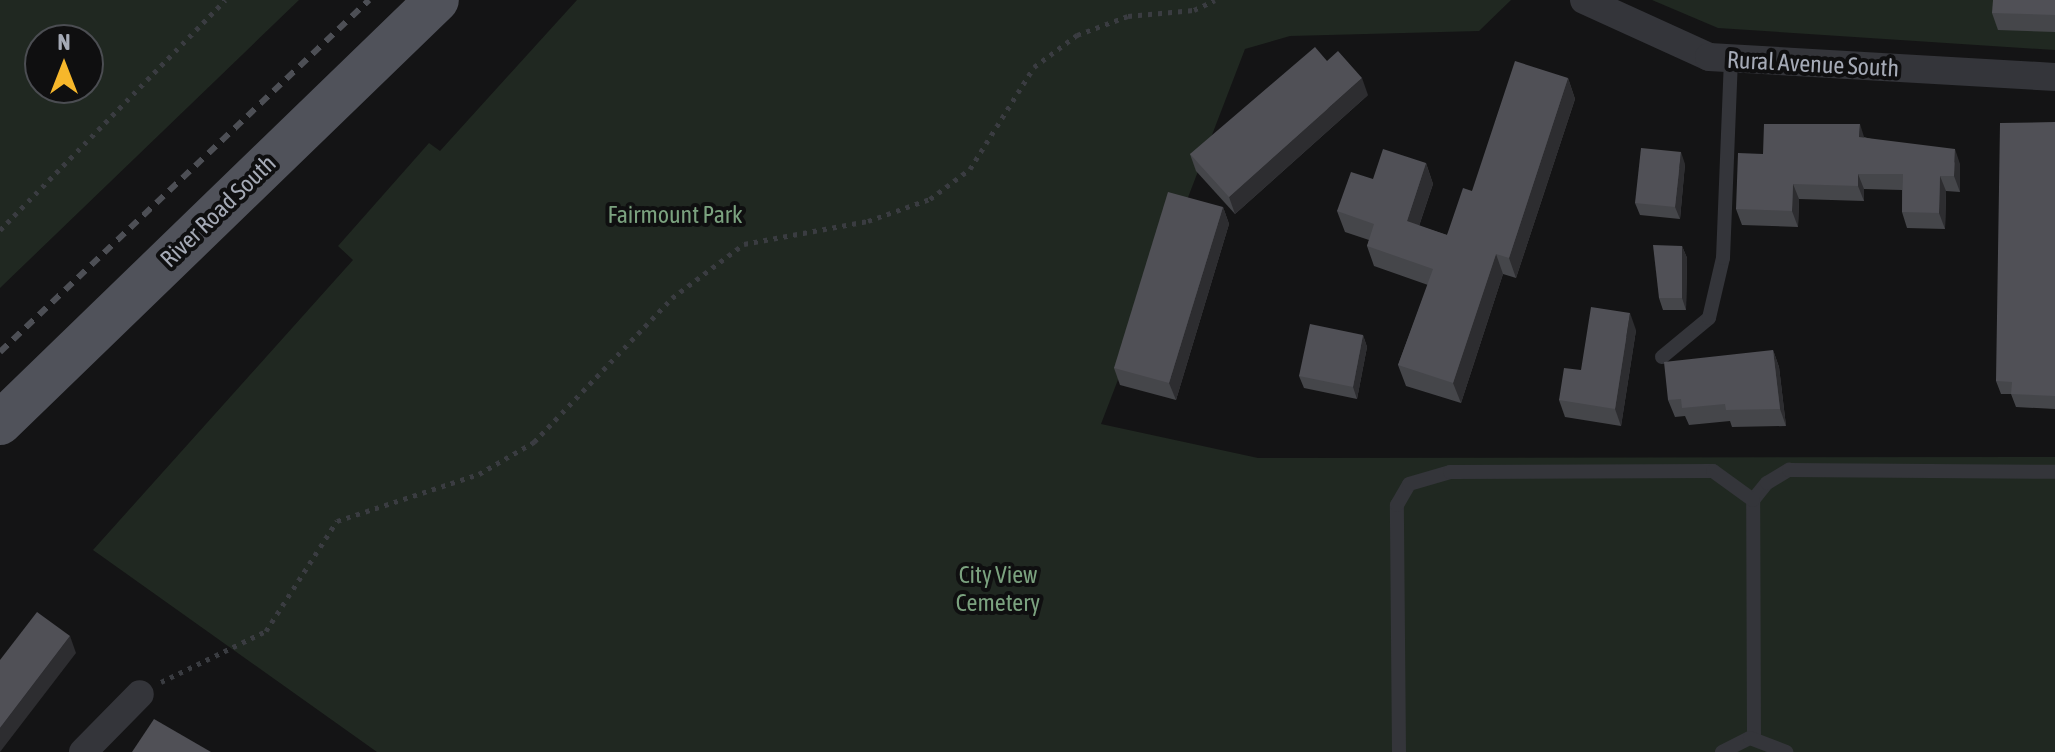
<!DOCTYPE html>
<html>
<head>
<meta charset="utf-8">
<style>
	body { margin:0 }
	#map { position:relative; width:2055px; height:752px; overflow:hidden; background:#141415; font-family:"Asap Condensed",sans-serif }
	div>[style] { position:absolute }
	.green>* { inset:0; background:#202821 }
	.path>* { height:5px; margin-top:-2.5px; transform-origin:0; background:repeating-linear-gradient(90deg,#3a3c41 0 4px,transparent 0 10px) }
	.service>* { height:14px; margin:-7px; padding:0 7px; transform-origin:7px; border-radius:7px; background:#34353a }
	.minor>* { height:28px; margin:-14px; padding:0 14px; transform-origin:14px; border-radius:14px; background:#34353a }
	.primary>* { height:44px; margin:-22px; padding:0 22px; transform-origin:22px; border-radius:22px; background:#50525a }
	.rail>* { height:6px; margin-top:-3px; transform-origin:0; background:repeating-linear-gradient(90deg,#4d4f55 0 10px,transparent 0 18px) }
	.wall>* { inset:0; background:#45464a }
	.shaded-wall>* { inset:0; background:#2d2d30 }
	.building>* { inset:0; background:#505056 }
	span { translate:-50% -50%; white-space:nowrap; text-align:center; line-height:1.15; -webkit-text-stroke:8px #0f0f10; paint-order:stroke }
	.street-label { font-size:24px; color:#a5aab6 }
	.park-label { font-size:24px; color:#7ba27f }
	.north { position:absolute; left:24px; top:24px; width:80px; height:80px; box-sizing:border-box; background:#0f0f10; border:2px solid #4b4d52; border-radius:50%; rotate:0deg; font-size:22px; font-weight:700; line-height:32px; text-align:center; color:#a5aab6 }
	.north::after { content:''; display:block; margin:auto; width:28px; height:36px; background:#f6b72b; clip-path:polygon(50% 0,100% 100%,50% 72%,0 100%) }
</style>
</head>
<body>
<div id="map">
	<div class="green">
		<i style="clip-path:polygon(evenodd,0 0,299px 0,0 288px,0 0,40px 40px,88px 40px,88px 88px,40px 88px,40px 40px)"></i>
		<i style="clip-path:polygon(577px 0,1511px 0,1479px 31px,1290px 36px,1245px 49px,1101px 424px,1258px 458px,2055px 457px,2055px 752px,377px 752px,93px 550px,353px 260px,338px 246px,429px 143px,440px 151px)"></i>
		<i style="clip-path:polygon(1652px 0,1999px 0,2055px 32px,2055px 50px,1718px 28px)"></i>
	</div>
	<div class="path">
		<i style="left:0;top:230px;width:322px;rotate:-45.6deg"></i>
		<i style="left:161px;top:682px;width:117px;rotate:-25.9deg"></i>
		<i style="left:266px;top:631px;width:131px;rotate:-57.2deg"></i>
		<i style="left:337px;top:521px;width:150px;rotate:-18.3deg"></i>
		<i style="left:479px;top:474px;width:64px;rotate:-30.2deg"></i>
		<i style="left:534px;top:442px;width:199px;rotate:-46.2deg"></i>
		<i style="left:672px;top:298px;width:90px;rotate:-36.9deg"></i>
		<i style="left:744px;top:244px;width:126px;rotate:-10.5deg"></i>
		<i style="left:868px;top:221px;width:66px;rotate:-19.5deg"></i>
		<i style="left:930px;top:199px;width:50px;rotate:-36.9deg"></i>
		<i style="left:970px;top:169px;width:120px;rotate:-57.9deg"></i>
		<i style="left:1034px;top:67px;width:54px;rotate:-36.7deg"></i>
		<i style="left:1077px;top:35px;width:54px;rotate:-20.4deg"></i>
		<i style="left:1128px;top:16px;width:66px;rotate:-5.2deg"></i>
		<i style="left:1194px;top:10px;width:23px;rotate:-25deg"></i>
	</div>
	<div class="service">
		<i style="left:1662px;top:357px;width:61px;rotate:-39.7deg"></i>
		<i style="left:1709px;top:318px;width:62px;rotate:-76.9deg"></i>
		<i style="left:1723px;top:258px;width:198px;rotate:-87.7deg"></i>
		<i style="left:1754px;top:739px;width:239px;rotate:-90.2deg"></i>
		<i style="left:1753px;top:500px;width:22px;rotate:-51deg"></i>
		<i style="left:1767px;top:483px;width:26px;rotate:-31deg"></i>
		<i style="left:1789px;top:470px;width:266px;rotate:0.4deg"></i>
		<i style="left:1399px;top:752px;width:247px;rotate:-90.5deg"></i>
		<i style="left:1397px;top:505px;width:24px;rotate:-60deg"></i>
		<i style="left:1409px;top:484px;width:43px;rotate:-16.3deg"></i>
		<i style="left:1450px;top:472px;width:263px;rotate:-0.2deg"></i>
		<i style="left:1713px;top:471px;width:49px;rotate:35.9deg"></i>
		<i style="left:1722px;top:752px;width:31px;rotate:-27deg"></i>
		<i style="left:1750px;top:738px;width:39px;rotate:21deg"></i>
	</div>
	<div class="minor">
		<i style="left:1584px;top:0;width:137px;rotate:24.5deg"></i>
		<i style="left:1709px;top:57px;width:347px;rotate:3.3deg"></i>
		<i style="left:83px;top:752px;width:81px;rotate:-45.5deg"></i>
	</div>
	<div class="primary">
		<i style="left:0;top:423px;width:608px;rotate:-44.07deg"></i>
	</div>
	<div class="rail">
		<i style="left:0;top:352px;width:510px;rotate:-43.65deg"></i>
	</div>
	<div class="wall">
		<i style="clip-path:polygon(2055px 0,2055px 32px,1998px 30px,1992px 13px)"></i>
		<i style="clip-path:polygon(1568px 78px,1575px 99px,1516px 278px,1503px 274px,1461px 403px,1406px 386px,1398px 365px,1428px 285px,1374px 266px,1367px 246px,1369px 240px,1345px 232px,1337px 211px,1373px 179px,1426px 163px,1433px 184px,1419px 226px,1447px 235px,1472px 191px)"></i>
		<i style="clip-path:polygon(1368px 95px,1235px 214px,1196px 171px,1190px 154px)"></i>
		<i style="clip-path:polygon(2055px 122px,2055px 409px,2016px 407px,2011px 394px,2001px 394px,1996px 381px)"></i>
		<i style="clip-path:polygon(1864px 137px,1960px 164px,1960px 192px,1946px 191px,1945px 229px,1907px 228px,1902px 212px,1902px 190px,1864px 189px,1864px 201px,1799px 199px,1798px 227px,1742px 225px,1736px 209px,1763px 154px)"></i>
		<i style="clip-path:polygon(1685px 164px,1680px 219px,1640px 215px,1635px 203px)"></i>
		<i style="clip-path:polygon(1223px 207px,1229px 224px,1176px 400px,1120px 385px,1114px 368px)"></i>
		<i style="clip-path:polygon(1682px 246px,1687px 258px,1686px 310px,1663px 310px,1659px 298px)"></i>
		<i style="clip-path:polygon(1636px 330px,1621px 426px,1565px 417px,1559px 400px,1581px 370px)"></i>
		<i style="clip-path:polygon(1363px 335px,1367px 347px,1357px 399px,1304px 388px,1299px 376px)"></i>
		<i style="clip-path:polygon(1773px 350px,1779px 367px,1786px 426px,1732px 427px,1730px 421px,1689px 425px,1685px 416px,1675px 417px,1668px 400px)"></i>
	</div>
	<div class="shaded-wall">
		<i style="clip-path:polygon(1362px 78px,1368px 95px,1235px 214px,1229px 197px)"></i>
		<i style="clip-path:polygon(1568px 78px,1575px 99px,1516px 278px,1509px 258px)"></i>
		<i style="clip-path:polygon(1860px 124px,1865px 140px,1859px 137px)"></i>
		<i style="clip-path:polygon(1955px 149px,1960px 164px,1960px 192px,1954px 176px)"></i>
		<i style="clip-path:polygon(1681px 152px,1685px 164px,1680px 219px,1675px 207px)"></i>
		<i style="clip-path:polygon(1426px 163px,1433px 184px,1414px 241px,1407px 221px)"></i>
		<i style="clip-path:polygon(1858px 174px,1864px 189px,1864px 201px,1858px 186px)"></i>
		<i style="clip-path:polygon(1940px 176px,1946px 191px,1945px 229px,1939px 213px)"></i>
		<i style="clip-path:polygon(1793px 184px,1799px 199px,1798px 227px,1792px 211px)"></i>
		<i style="clip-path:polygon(1223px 207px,1229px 224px,1176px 400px,1169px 383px)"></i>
		<i style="clip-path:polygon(1682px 246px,1687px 258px,1686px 310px,1682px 298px)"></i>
		<i style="clip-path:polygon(1496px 254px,1503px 274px,1461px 403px,1453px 383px)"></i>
		<i style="clip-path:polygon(1630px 313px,1636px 330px,1621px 426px,1615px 409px)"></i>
		<i style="clip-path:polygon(1363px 335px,1367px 347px,1357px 399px,1353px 387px)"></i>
		<i style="clip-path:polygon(1773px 350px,1779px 367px,1786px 426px,1780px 409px)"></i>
		<i style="clip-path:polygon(70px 636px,76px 653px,0 752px,0 728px)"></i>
	</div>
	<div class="building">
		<i style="clip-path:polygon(1993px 0,2055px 0,2055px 15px,1992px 13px)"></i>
		<i style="clip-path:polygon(1315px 47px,1327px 61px,1338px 51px,1362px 78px,1229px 197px,1190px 154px)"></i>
		<i style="clip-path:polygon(1515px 61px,1568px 78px,1509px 258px,1496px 254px,1453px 383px,1398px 365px,1433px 269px,1367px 246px,1374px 224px,1337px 211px,1351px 172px,1373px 179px,1383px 149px,1426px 163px,1407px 221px,1447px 235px,1463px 188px,1472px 191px)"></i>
		<i style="clip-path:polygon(2055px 122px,2055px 396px,2011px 394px,2012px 382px,1996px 381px,2000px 123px)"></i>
		<i style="clip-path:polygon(1764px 124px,1860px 124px,1859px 137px,1955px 149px,1954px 176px,1940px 176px,1939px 213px,1902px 212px,1903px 174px,1858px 174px,1858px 186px,1793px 184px,1792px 211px,1736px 209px,1738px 153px,1763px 154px)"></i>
		<i style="clip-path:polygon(1641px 148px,1681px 152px,1675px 207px,1635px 203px)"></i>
		<i style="clip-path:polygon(1168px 192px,1223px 207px,1169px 383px,1114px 368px)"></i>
		<i style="clip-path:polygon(1653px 245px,1682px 246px,1682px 298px,1659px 298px)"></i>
		<i style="clip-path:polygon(1591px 307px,1630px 313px,1615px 409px,1559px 400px,1564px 368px,1581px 370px)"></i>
		<i style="clip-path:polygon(1310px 324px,1363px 335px,1353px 387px,1299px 376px)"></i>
		<i style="clip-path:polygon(1773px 350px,1780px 409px,1726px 410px,1725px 404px,1682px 408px,1681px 399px,1668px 400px,1664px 362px)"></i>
		<i style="clip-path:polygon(37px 612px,70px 636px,0 728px,0 660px)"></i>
		<i style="clip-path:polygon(154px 719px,211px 752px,132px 752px)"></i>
	</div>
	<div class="street-label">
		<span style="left:1813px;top:64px;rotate:3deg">Rural Avenue South</span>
		<span style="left:218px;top:211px;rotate:-44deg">River Road South</span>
	</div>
	<div class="park-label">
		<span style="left:675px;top:215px">Fairmount Park</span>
		<span style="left:998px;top:589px">City View<br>Cemetery</span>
	</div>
	<div class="north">N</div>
</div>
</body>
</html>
